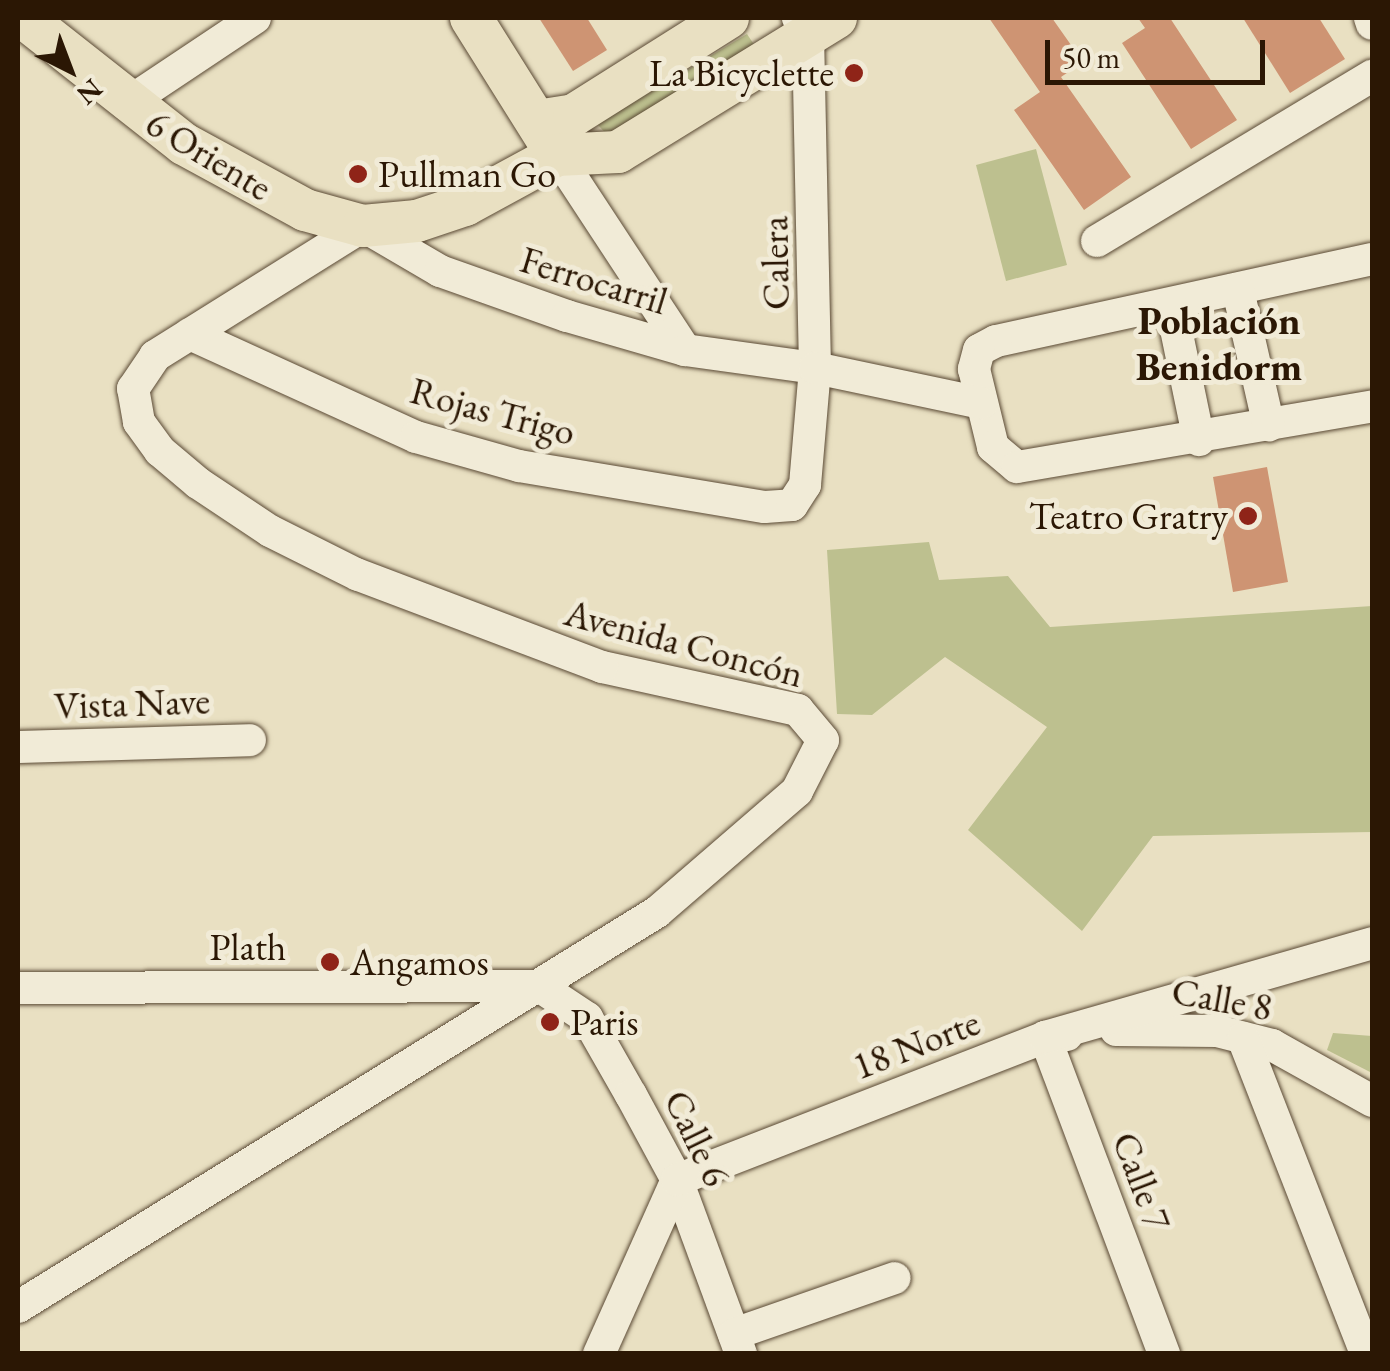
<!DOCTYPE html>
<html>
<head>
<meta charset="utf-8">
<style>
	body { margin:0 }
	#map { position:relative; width:1390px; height:1371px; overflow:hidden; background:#e9e0c2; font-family:"EB Garamond",serif }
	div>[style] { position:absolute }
	.green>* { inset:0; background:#bdc08f }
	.building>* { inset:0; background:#ce9473 }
	.roads { filter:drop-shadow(0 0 2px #5a4934) drop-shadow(0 0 2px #5a4934) }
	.minor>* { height:32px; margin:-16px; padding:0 16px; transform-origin:16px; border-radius:16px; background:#f1ebd7 }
	.major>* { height:42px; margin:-21px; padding:0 21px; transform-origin:21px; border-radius:21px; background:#e9e0c2 }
	.dots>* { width:28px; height:28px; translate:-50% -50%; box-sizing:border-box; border:5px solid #f1ebd7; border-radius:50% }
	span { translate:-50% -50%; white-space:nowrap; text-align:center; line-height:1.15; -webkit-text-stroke:10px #f1ebd7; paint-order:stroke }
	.poi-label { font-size:38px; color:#2b1704 }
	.right { translate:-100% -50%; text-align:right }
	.left { translate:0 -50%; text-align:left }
	.street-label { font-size:38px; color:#2b1704 }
	.neighbourhood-label { font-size:40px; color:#2b1704; font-weight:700 }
	.frame { position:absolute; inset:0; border:20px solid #2b1704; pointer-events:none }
	.north { position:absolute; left:20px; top:20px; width:100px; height:100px; -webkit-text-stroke:8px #f1ebd7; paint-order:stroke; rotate:138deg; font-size:28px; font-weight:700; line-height:40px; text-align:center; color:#2b1704 }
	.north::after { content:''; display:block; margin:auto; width:35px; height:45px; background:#2b1704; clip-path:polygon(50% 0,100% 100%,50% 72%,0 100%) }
	.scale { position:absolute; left:1045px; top:40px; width:220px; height:45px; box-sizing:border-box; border:5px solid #2b1704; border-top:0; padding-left:12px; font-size:30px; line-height:35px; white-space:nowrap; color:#2b1704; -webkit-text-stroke:8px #f1ebd7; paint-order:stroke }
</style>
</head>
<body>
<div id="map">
	<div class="green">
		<i style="clip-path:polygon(747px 34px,757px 49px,611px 139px,597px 124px)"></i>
		<i style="clip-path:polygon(1036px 149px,1067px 265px,1006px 281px,976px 165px)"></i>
		<i style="clip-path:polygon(929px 542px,939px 580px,1008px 576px,1050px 627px,1372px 606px,1372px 832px,1153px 836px,1082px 931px,968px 830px,1047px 727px,945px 657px,872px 715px,837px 714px,827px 550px)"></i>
		<i style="clip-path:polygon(1333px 1033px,1372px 1036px,1372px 1073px,1327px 1050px)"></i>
	</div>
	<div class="building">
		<i style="clip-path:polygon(539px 18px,587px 18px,607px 50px,573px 71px)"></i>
		<i style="clip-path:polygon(989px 18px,1052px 18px,1083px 62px,1061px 77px,1131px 177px,1084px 210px,1014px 110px,1040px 92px)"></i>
		<i style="clip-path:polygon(1138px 18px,1170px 18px,1237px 120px,1191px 149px,1122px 43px,1145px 28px)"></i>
		<i style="clip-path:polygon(1243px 18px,1319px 18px,1345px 59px,1290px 93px)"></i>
		<i style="clip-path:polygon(1267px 467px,1288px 582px,1233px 592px,1213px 477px)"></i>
	</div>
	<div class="roads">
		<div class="minor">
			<i style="left:1370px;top:18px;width:6px;rotate:72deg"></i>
			<i style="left:126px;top:104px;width:155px;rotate:-33.7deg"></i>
			<i style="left:557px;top:155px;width:233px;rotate:56.7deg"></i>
			<i style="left:1097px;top:241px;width:321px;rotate:-31deg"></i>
			<i style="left:1372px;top:259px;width:385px;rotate:167.7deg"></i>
			<i style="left:996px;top:341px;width:19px;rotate:152deg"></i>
			<i style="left:979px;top:350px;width:20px;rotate:105deg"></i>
			<i style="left:974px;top:369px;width:80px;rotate:76.3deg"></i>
			<i style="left:993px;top:447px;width:31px;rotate:40deg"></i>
			<i style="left:1017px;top:467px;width:360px;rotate:-9.7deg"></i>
			<i style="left:1238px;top:290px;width:139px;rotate:77.2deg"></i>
			<i style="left:1171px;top:305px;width:138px;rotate:78.3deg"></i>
			<i style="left:190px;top:334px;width:248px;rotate:24.5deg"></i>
			<i style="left:416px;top:437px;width:107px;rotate:15.7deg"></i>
			<i style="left:519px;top:466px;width:249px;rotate:9.5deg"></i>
			<i style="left:765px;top:507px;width:27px;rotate:-4deg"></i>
			<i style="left:792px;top:505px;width:24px;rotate:-57deg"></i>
			<i style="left:805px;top:485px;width:117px;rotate:-85.1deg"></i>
			<i style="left:815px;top:368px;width:332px;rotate:-91.2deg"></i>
			<i style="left:808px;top:36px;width:21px;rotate:-119deg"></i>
			<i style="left:18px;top:747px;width:232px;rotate:-1.7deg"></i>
			<i style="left:18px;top:988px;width:521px;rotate:-0.22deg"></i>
			<i style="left:539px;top:986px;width:58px;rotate:33.7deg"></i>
			<i style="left:587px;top:1018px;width:89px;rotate:60.3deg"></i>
			<i style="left:631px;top:1095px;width:97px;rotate:61.6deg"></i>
			<i style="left:677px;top:1180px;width:185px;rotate:69.8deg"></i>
			<i style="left:1116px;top:1030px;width:101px;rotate:0.6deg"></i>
			<i style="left:1217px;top:1031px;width:57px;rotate:14.3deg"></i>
			<i style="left:1272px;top:1045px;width:115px;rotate:29.2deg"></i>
			<i style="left:1067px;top:1035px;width:22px;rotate:175deg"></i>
			<i style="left:1045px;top:1037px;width:339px;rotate:69.4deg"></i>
			<i style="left:1243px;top:1038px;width:339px;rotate:68.7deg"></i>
			<i style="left:18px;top:1307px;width:751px;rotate:-31.72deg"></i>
			<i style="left:657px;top:912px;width:185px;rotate:-40.8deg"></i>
			<i style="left:797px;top:791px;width:57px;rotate:-63deg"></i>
			<i style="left:823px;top:740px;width:39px;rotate:-130deg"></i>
			<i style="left:798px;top:710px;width:201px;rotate:-167.6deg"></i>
			<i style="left:602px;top:667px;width:261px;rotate:-159.3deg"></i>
			<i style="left:358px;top:575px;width:98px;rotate:-153.4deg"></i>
			<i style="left:270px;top:531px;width:87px;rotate:-146.3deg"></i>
			<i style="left:198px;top:483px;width:50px;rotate:-139.9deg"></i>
			<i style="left:160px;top:451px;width:36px;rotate:-126deg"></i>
			<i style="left:139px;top:422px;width:34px;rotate:-100deg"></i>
			<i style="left:133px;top:389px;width:40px;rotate:-56deg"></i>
			<i style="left:155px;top:356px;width:245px;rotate:-32deg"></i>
			<i style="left:363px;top:226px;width:89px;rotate:30.3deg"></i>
			<i style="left:440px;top:271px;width:135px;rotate:19.5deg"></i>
			<i style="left:567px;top:316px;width:123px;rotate:16.1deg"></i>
			<i style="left:685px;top:350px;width:131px;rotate:7.9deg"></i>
			<i style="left:815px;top:368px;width:170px;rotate:11.9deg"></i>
			<i style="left:734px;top:1334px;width:170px;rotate:-19.2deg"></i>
			<i style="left:599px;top:1354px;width:191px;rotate:-65.9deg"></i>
			<i style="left:677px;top:1180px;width:395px;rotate:-21.2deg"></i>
			<i style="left:1045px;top:1037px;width:340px;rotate:-16deg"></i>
		</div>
		<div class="major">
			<i style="left:24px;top:18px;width:204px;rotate:38.2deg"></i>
			<i style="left:184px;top:144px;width:138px;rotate:28.6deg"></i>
			<i style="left:305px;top:210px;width:60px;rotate:15.4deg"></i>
			<i style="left:363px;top:226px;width:54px;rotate:-5.3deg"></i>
			<i style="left:417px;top:221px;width:51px;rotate:-18.4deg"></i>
			<i style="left:465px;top:205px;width:105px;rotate:-28.5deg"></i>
			<i style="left:557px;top:155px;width:162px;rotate:-122.1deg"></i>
			<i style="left:537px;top:121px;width:37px;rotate:-9deg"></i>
			<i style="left:574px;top:115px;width:182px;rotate:-32.2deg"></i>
			<i style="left:557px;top:155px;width:61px;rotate:-2.8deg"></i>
			<i style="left:618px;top:152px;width:256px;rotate:-31.6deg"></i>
		</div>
	</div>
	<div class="dots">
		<i style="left:854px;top:73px;background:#8f2418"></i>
		<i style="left:358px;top:174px;background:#8f2418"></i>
		<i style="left:1248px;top:516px;background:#8f2418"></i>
		<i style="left:330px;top:962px;background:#8f2418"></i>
		<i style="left:550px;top:1022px;background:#8f2418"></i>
	</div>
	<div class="poi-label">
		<span class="right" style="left:834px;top:73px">La Bicyclette</span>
		<span class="left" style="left:378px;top:174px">Pullman Go</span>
		<span class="right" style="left:1228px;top:516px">Teatro Gratry</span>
		<span class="left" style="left:350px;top:962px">Angamos</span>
		<span class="left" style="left:570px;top:1022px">Paris</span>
	</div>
	<div class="street-label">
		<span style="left:209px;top:155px;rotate:31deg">6 Oriente</span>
		<span style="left:775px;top:263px;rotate:-91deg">Calera</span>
		<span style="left:594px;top:280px;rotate:17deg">Ferrocarril</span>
		<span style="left:493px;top:411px;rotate:15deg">Rojas Trigo</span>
		<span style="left:684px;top:643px;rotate:15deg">Avenida Concón</span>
		<span style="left:132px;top:703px;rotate:-2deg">Vista Nave</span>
		<span style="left:248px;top:947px">Plath</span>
		<span style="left:1222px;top:999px;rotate:10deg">Calle 8</span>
		<span style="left:916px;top:1044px;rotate:-21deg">18 Norte</span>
		<span style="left:697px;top:1138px;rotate:64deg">Calle 6</span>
		<span style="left:1142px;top:1181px;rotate:69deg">Calle 7</span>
	</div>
	<div class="neighbourhood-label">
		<span style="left:1219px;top:343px">Población<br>Benidorm</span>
	</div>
	<div class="frame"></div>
	<div class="north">N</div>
	<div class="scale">50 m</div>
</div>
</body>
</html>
